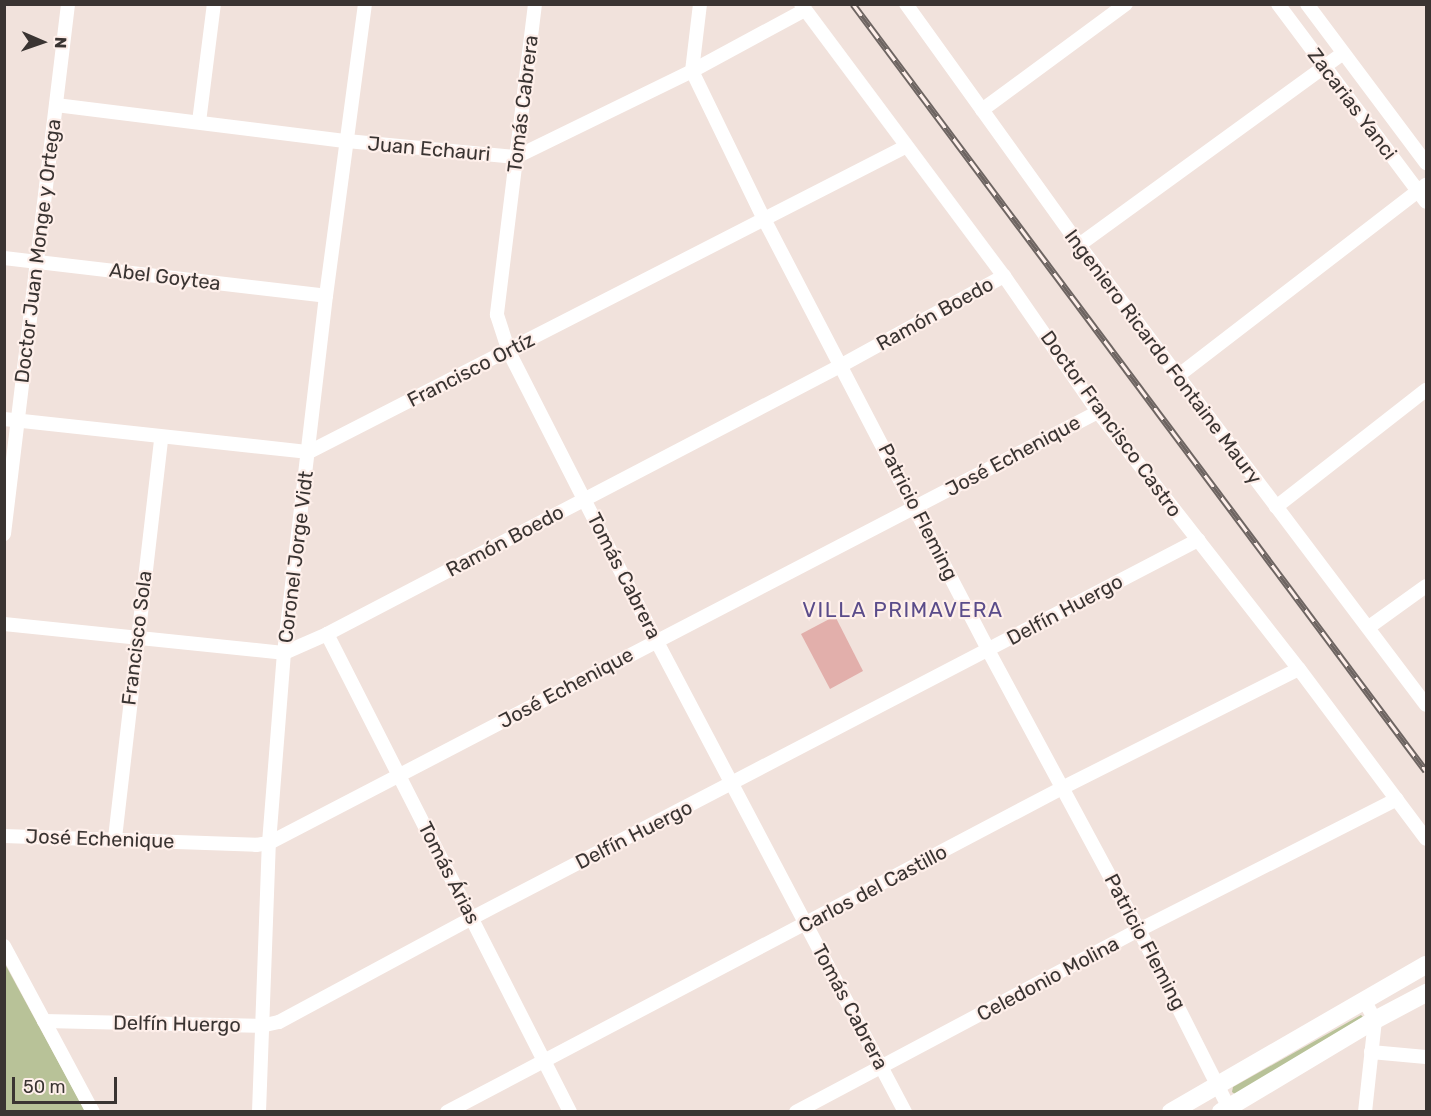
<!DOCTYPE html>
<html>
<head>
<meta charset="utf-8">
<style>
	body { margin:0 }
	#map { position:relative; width:1431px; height:1116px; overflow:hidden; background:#f1e2dc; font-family:Rubik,sans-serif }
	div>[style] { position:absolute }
	.green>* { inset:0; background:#b8c298 }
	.building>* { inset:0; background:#e2afab }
	.minor>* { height:14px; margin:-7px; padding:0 7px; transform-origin:7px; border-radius:7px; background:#fff }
	.major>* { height:18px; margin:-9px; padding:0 9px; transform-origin:9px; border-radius:9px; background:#fff }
	.rail>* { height:7px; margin-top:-3.5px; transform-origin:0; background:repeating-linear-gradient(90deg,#feefea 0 14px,#6e6562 0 28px); box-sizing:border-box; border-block:2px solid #6e6562 }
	span { translate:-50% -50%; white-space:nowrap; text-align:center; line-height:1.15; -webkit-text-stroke:4.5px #feefea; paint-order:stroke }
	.street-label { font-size:20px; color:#3a3432 }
	.neighbourhood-label { font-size:21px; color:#5a4c8a; letter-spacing:1.5px }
	.frame { position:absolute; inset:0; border:6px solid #3a3432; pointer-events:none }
	.north { position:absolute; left:12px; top:12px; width:60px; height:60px; -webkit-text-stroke:4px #feefea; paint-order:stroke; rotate:92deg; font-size:16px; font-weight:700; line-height:24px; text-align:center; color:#3a3432 }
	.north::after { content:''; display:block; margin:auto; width:21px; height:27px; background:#3a3432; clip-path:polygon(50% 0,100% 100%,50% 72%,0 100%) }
	.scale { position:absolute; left:12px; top:1077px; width:105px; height:27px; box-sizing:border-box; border:3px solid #3a3432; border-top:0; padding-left:8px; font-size:18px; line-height:21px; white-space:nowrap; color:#3a3432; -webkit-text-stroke:4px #feefea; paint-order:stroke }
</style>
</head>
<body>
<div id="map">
	<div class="green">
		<i style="clip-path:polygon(5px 964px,85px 1111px,5px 1111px)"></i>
		<i style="clip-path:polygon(1361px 1015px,1363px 1017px,1235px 1094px,1232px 1092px,1233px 1087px)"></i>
	</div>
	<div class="building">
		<i style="clip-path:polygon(835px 616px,863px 671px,830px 689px,801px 634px)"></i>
	</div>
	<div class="minor">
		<i style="left:535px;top:4px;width:313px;rotate:97deg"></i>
		<i style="left:497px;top:315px;width:39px;rotate:72deg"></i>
		<i style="left:509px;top:352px;width:323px;rotate:63deg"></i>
		<i style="left:656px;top:640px;width:534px;rotate:62.19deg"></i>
		<i style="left:700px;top:4px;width:67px;rotate:96.8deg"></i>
		<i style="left:692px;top:71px;width:165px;rotate:64.1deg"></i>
		<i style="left:764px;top:219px;width:486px;rotate:62.5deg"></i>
		<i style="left:988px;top:650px;width:318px;rotate:61.7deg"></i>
		<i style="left:1139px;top:930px;width:204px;rotate:63.2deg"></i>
		<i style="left:801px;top:4px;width:339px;rotate:53.3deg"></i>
		<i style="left:1004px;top:276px;width:165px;rotate:55.3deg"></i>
		<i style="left:1098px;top:412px;width:326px;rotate:52deg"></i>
		<i style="left:1299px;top:669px;width:212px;rotate:53.2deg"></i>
		<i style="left:906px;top:4px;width:297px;rotate:54.3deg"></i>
		<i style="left:1079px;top:245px;width:576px;rotate:52.97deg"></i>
		<i style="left:1278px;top:4px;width:247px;rotate:53.2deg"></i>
		<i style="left:1307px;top:4px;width:199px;rotate:53.2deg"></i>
		<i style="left:56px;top:105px;width:293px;rotate:7.1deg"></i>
		<i style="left:347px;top:141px;width:170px;rotate:5.4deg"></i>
		<i style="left:516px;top:157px;width:196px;rotate:-26deg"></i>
		<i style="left:692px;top:71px;width:128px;rotate:-28.4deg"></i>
		<i style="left:982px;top:110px;width:179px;rotate:-36.4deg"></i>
		<i style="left:199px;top:122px;width:119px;rotate:-82.8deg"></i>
		<i style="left:1079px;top:245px;width:326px;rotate:-36deg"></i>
		<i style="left:4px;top:258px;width:324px;rotate:6.7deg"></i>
		<i style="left:1179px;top:375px;width:312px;rotate:-37.6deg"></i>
		<i style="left:4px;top:419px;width:307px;rotate:6.2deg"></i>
		<i style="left:309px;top:452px;width:670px;rotate:-27.1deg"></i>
		<i style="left:1276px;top:507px;width:190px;rotate:-38deg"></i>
		<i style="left:4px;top:534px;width:534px;rotate:-83.11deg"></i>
		<i style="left:4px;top:624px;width:281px;rotate:5.9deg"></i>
		<i style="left:284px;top:653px;width:47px;rotate:-23.8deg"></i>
		<i style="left:327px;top:634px;width:581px;rotate:-27.58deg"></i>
		<i style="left:842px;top:365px;width:185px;rotate:-28.8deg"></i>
		<i style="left:1369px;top:627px;width:70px;rotate:-35.7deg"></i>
		<i style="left:327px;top:634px;width:536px;rotate:63.05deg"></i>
		<i style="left:4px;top:836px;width:252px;rotate:2deg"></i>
		<i style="left:256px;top:845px;width:13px;rotate:-9deg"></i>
		<i style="left:269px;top:843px;width:934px;rotate:-27.47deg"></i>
		<i style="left:115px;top:838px;width:403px;rotate:-83.4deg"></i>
		<i style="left:4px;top:946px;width:188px;rotate:61.8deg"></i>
		<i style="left:1364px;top:1000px;width:23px;rotate:61deg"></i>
		<i style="left:1375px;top:1020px;width:93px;rotate:96.2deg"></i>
		<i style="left:44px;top:1021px;width:217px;rotate:1.3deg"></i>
		<i style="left:261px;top:1026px;width:18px;rotate:-13deg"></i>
		<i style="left:279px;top:1022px;width:219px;rotate:-28.3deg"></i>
		<i style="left:472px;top:918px;width:819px;rotate:-27.5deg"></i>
		<i style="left:1371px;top:1052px;width:55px;rotate:5.2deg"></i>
		<i style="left:259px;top:1112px;width:269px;rotate:-87.9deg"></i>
		<i style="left:269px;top:843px;width:191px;rotate:-85.5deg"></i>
		<i style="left:284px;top:653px;width:359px;rotate:-83.3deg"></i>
		<i style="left:326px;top:296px;width:295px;rotate:-82.4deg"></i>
		<i style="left:447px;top:1112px;width:695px;rotate:-27.78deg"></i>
		<i style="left:1062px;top:788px;width:265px;rotate:-26.7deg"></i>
		<i style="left:796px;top:1112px;width:388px;rotate:-28deg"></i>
		<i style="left:1139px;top:930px;width:289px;rotate:-26.9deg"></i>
	</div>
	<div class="major">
		<i style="left:1171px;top:1112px;width:294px;rotate:-30deg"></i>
		<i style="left:1221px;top:1112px;width:179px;rotate:-30.9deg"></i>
		<i style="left:1375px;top:1020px;width:58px;rotate:-27.9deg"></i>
	</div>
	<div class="rail">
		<i style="left:853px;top:4px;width:957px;rotate:53.24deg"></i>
	</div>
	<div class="street-label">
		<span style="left:523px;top:104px;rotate:-83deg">Tomás Cabrera</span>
		<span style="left:1352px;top:104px;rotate:53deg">Zacarias Yanci</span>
		<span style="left:429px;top:149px;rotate:5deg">Juan Echauri</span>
		<span style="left:38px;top:251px;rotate:-83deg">Doctor Juan Monge y Ortega</span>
		<span style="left:165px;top:277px;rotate:7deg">Abel Goytea</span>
		<span style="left:935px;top:314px;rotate:-29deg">Ramón Boedo</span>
		<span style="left:1163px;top:357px;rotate:53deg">Ingeniero Ricardo Fontaine Maury</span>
		<span style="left:471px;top:370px;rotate:-27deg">Francisco Ortíz</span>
		<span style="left:1111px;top:424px;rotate:54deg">Doctor Francisco Castro</span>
		<span style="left:1013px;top:456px;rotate:-28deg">José Echenique</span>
		<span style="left:918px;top:512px;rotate:63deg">Patricio Fleming</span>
		<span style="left:505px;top:541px;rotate:-28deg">Ramón Boedo</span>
		<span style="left:296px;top:557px;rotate:-83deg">Coronel Jorge Vidt</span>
		<span style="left:624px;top:576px;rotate:63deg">Tomás Cabrera</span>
		<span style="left:1065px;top:610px;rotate:-28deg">Delfín Huergo</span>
		<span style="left:137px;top:638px;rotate:-83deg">Francisco Sola</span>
		<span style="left:566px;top:688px;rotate:-28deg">José Echenique</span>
		<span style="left:634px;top:835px;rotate:-27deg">Delfín Huergo</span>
		<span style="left:100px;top:839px;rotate:2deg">José Echenique</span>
		<span style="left:449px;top:873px;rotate:63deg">Tomás Árias</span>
		<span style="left:873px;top:889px;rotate:-28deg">Carlos del Castillo</span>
		<span style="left:1145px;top:942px;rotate:62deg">Patricio Fleming</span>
		<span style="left:1048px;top:979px;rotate:-28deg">Celedonio Molina</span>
		<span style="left:850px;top:1007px;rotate:62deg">Tomás Cabrera</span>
		<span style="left:177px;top:1024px;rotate:1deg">Delfín Huergo</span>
	</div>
	<div class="neighbourhood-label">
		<span style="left:903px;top:610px">VILLA PRIMAVERA</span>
	</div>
	<div class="frame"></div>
	<div class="north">N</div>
	<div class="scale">50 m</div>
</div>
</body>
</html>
